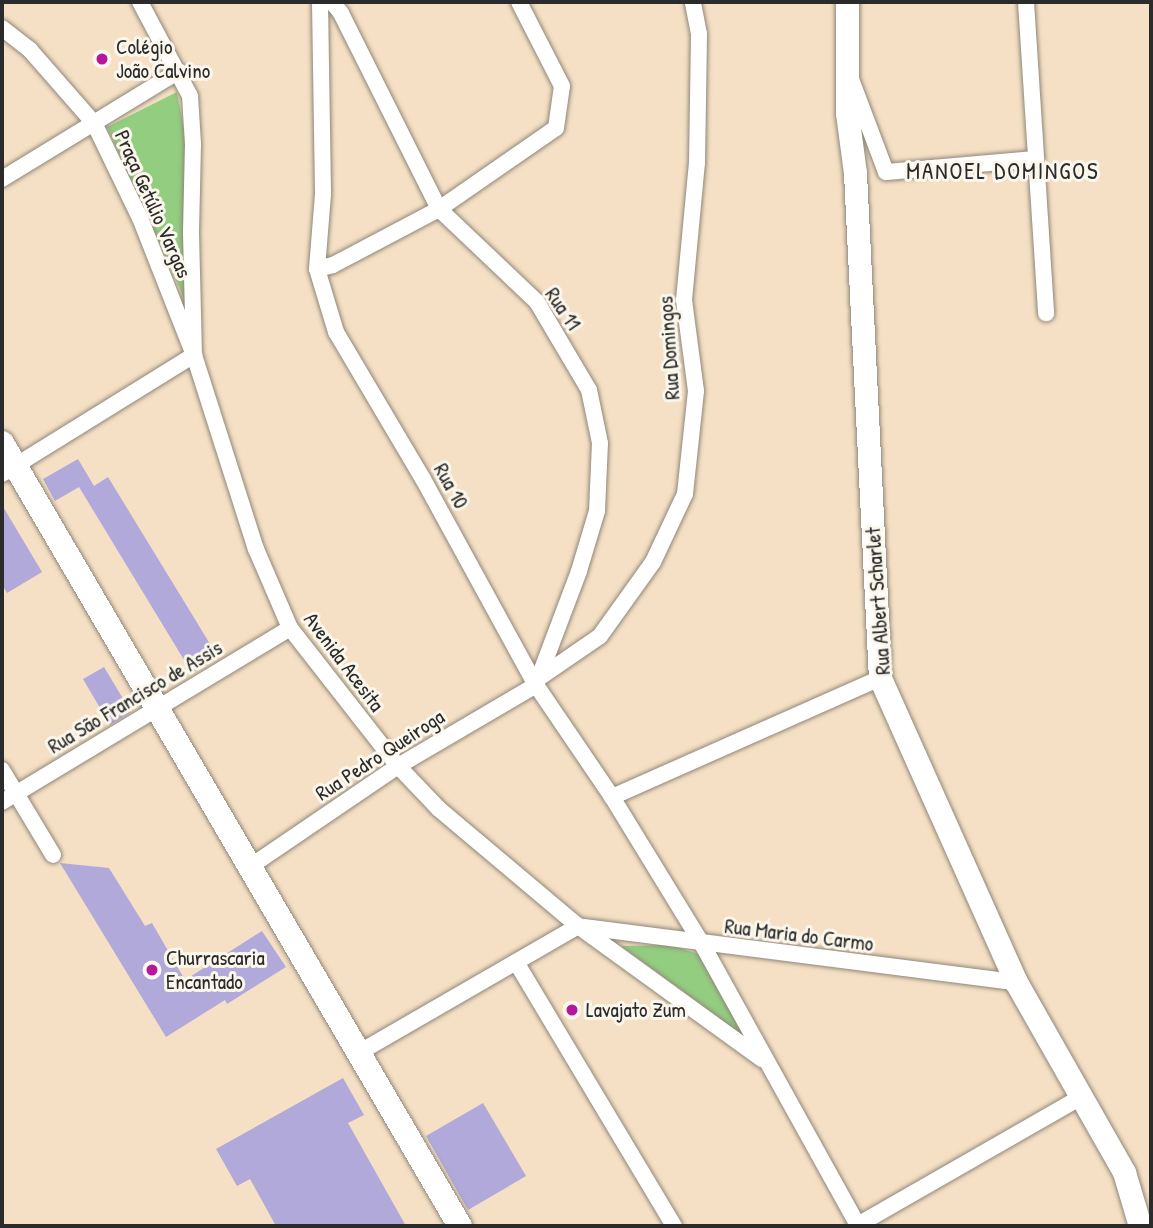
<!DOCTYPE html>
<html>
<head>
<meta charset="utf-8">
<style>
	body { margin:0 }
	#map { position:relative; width:1153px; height:1228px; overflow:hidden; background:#f5e0c5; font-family:"Patrick Hand",sans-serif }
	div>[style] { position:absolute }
	.green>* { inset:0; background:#93cd80 }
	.building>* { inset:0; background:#b0a9d9 }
	.roads { filter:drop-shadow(0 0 2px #908678) drop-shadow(0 0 2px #908678) }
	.minor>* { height:16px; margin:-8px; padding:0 8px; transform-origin:8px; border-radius:8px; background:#fff }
	.secondary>* { height:23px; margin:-11.5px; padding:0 11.5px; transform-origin:11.5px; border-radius:11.5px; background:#fff }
	.primary>* { height:24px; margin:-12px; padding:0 12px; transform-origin:12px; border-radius:12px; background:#fff }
	.dots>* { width:19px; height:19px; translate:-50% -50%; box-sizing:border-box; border:4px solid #fbf7ec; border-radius:50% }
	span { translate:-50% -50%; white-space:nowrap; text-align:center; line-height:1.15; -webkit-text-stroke:6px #fbf7ec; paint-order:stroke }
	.poi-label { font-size:21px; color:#2b2b2b }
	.left { translate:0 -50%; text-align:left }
	.street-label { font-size:21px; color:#2b2b2b }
	.neighbourhood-label { font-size:23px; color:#2b2b2b; letter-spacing:2px }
	.frame { position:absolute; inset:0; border:4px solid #2b2b2b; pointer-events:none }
</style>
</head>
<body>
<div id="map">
	<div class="green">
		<i style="clip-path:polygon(177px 92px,186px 140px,184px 298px,107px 127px)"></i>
		<i style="clip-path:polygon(670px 945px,702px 955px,745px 1037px,621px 946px)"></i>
	</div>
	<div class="building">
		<i style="clip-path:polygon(78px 459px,94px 486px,108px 477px,218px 657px,192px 673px,79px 487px,55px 501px,43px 479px)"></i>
		<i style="clip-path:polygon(2px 505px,42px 572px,7px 593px,2px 584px)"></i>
		<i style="clip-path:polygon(104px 667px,131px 712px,110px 725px,83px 679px)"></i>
		<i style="clip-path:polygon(60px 863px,109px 868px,145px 926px,152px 923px,185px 980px,262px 931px,286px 967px,227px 1004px,225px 1000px,166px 1037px)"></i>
		<i style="clip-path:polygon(343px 1078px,364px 1115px,348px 1123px,406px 1226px,276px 1226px,250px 1179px,237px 1186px,216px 1149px)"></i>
		<i style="clip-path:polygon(483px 1103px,526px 1176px,468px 1210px,426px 1136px)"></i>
	</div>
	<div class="roads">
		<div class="minor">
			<i style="left:140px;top:2px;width:106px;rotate:62deg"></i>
			<i style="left:190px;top:96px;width:48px;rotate:86.4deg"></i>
			<i style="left:193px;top:144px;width:89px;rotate:91.3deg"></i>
			<i style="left:191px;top:233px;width:122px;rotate:88.6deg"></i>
			<i style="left:194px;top:355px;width:204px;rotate:72.3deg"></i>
			<i style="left:256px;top:549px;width:86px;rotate:66.7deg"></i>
			<i style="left:290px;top:628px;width:175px;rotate:52deg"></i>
			<i style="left:398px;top:766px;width:59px;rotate:46.4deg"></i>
			<i style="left:439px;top:809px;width:182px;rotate:40.1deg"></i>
			<i style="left:578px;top:926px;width:227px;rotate:35.9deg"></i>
			<i style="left:320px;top:2px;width:192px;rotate:89.1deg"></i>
			<i style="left:323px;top:194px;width:75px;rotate:94.6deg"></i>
			<i style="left:317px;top:269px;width:66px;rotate:73.2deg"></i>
			<i style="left:336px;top:332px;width:171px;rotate:59.4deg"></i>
			<i style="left:423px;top:479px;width:235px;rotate:61.3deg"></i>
			<i style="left:536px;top:685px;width:135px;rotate:55.8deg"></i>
			<i style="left:612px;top:797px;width:172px;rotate:58.5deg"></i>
			<i style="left:702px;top:944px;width:322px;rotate:61deg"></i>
			<i style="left:1026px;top:2px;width:312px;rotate:86.3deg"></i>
			<i style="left:2px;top:28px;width:36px;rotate:38deg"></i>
			<i style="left:30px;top:50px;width:97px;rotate:48.8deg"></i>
			<i style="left:94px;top:123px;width:106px;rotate:64.2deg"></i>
			<i style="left:140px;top:218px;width:147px;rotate:68.5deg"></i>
			<i style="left:194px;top:355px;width:226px;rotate:148.2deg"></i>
			<i style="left:851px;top:79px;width:99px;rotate:69.4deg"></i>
			<i style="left:886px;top:172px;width:150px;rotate:-5deg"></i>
			<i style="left:2px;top:179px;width:207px;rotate:-31.4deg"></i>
			<i style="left:317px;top:269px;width:16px;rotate:-14deg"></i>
			<i style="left:333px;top:265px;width:120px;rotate:-27.8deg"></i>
			<i style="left:439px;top:209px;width:142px;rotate:-34.7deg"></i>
			<i style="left:556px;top:128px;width:42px;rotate:-81.9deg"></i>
			<i style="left:562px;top:86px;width:94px;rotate:-117.1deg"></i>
			<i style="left:539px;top:678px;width:74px;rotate:-34.5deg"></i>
			<i style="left:600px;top:636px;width:91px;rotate:-54.4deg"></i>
			<i style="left:653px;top:562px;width:75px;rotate:-64.8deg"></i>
			<i style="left:685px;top:494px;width:104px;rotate:-83.9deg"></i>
			<i style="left:696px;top:391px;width:92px;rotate:-97.5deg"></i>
			<i style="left:684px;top:300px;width:138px;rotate:-84.6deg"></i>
			<i style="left:697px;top:163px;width:129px;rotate:-89.1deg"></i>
			<i style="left:699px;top:34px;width:33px;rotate:-101deg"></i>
			<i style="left:2px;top:770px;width:99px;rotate:59deg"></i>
			<i style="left:612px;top:797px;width:293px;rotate:-23.9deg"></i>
			<i style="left:2px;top:802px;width:336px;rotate:-31.1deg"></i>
			<i style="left:251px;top:866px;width:178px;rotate:-34.2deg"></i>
			<i style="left:398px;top:766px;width:160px;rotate:-30.4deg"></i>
			<i style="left:536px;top:685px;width:122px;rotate:-69.3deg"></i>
			<i style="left:579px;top:571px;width:63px;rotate:-73.3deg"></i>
			<i style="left:597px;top:511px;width:68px;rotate:-87.5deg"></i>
			<i style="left:600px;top:443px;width:54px;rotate:-101.7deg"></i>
			<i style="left:589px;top:390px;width:102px;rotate:-120.6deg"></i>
			<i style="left:537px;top:302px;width:135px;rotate:-136.5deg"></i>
			<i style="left:439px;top:209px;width:219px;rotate:-116.6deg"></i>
			<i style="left:341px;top:13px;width:14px;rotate:-129deg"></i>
			<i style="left:584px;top:927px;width:435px;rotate:7.3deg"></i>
			<i style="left:516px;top:962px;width:308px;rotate:59.1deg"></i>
			<i style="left:360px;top:1052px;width:252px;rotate:-30deg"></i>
			<i style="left:856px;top:1226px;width:259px;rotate:-29.8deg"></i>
		</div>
		<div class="secondary">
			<i style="left:847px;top:2px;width:111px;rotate:90deg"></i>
			<i style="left:847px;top:113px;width:61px;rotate:82.4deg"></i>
			<i style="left:855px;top:173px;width:506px;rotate:87.17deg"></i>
			<i style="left:880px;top:678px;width:333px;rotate:65.9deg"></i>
			<i style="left:1016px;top:982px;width:219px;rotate:60.4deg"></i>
			<i style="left:1124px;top:1172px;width:56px;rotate:73.5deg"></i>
		</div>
		<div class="primary">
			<i style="left:2px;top:443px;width:907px;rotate:59.68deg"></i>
		</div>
	</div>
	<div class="dots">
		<i style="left:102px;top:59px;background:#b5179e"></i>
		<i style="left:152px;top:970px;background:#b5179e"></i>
		<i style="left:572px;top:1010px;background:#b5179e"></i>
	</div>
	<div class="poi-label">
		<span class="left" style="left:116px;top:59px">Colégio<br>João Calvino</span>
		<span class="left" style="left:166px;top:970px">Churrascaria<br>Encantado</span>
		<span class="left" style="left:586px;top:1010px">Lavajato Zum</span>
	</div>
	<div class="street-label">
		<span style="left:153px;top:204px;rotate:66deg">Praça Getúlio Vargas</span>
		<span style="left:563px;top:309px;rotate:56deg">Rua 11</span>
		<span style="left:669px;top:348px;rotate:-94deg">Rua Domingos</span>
		<span style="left:451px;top:486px;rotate:61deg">Rua 10</span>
		<span style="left:878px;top:601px;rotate:-94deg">Rua Albert Scharlet</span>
		<span style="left:344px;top:662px;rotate:53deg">Avenida Acesita</span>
		<span style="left:135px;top:697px;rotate:-31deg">Rua São Francisco de Assis</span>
		<span style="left:380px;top:755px;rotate:-33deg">Rua Pedro Queiroga</span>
		<span style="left:799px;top:935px;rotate:7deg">Rua Maria do Carmo</span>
	</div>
	<div class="neighbourhood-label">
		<span style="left:1003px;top:171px">MANOEL DOMINGOS</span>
	</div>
	<div class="frame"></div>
</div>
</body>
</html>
